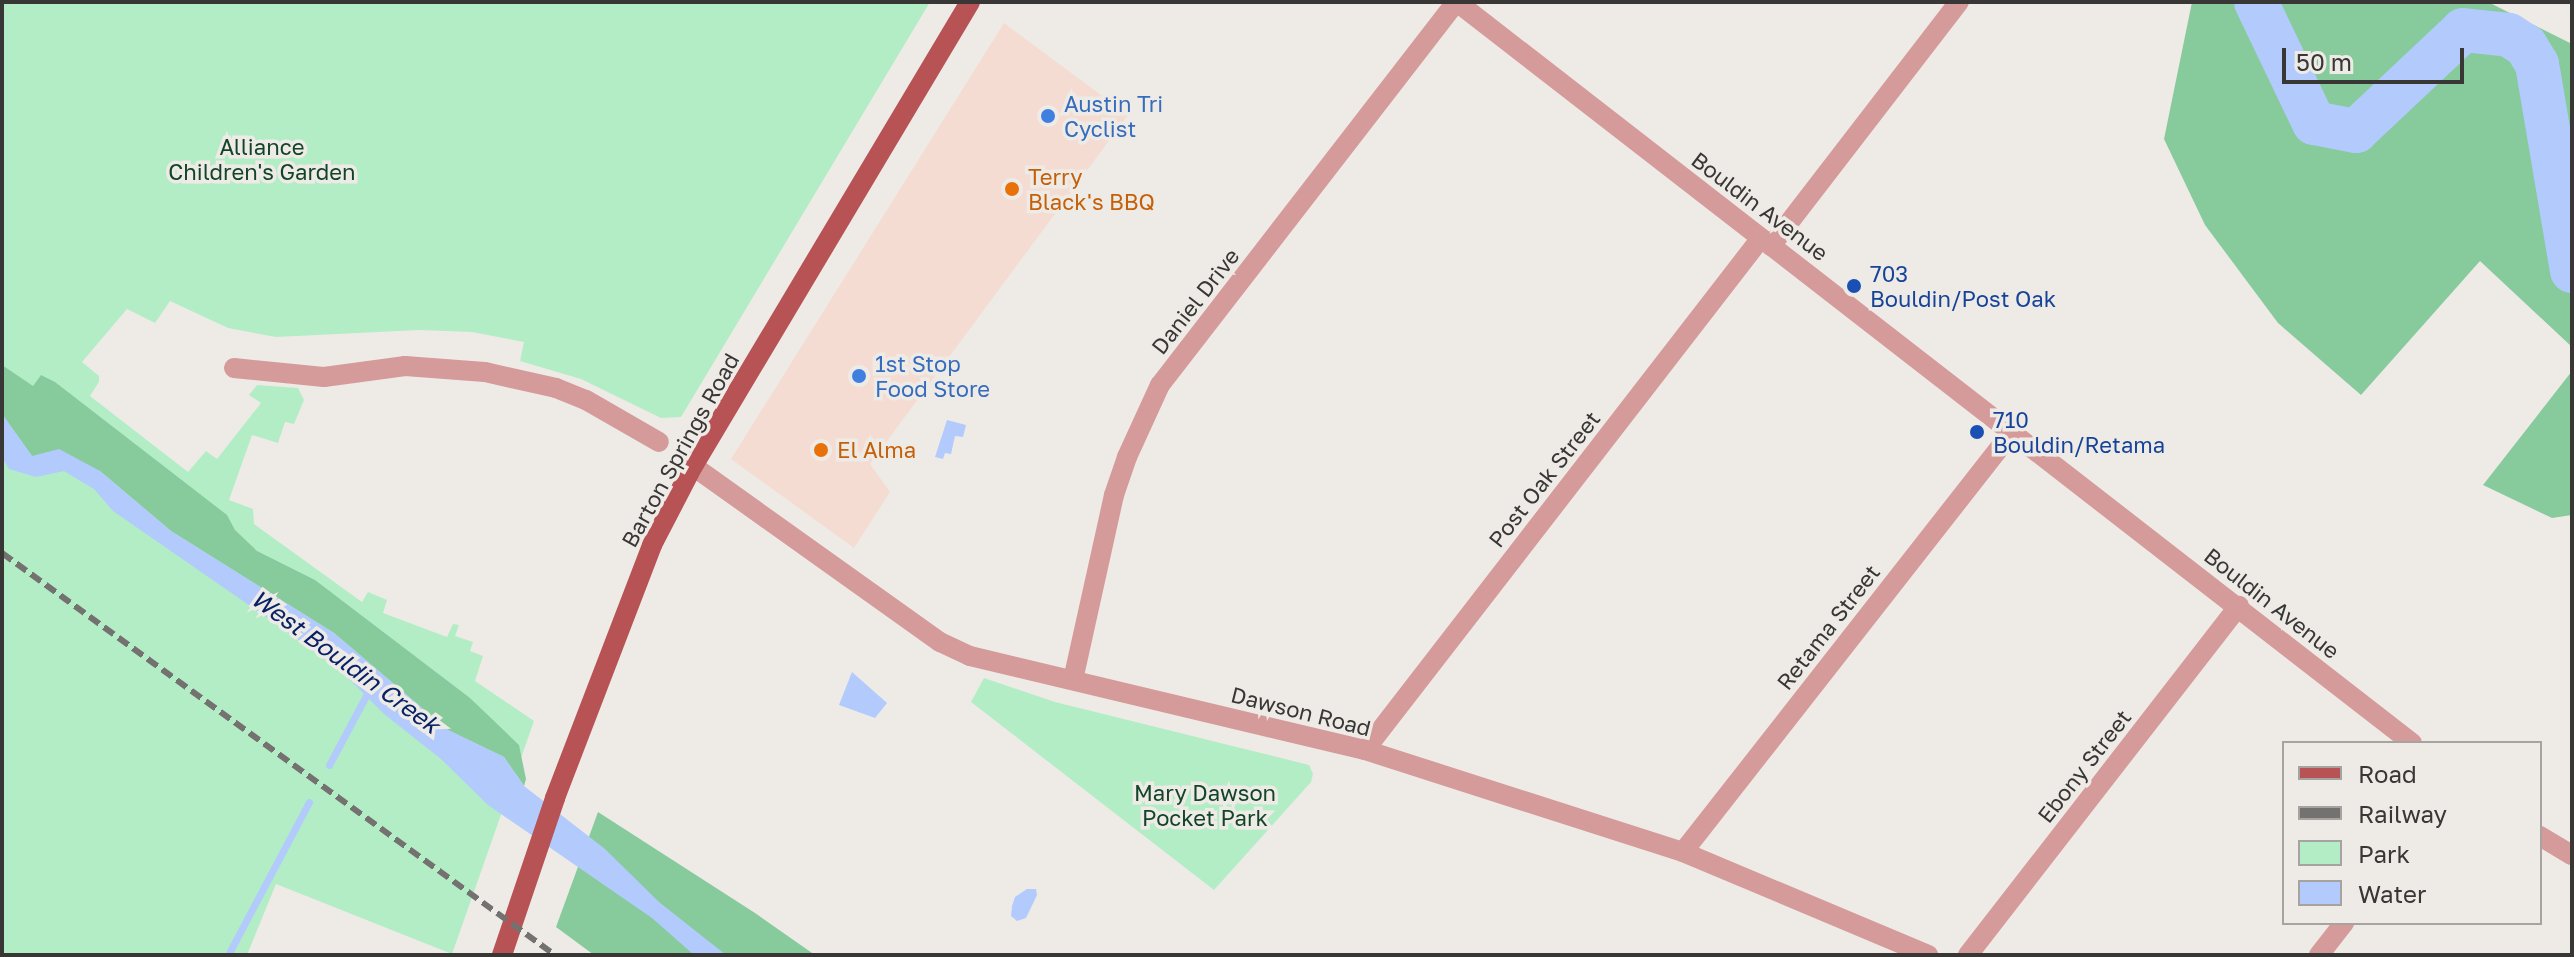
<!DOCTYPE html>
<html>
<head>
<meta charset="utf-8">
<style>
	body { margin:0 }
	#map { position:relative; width:2574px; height:957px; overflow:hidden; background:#eeebe7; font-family:"Golos Text",sans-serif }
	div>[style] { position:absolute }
	.commercial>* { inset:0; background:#f4dcd2 }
	.green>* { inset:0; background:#b3edc5 }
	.forest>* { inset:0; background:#87cb9d }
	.water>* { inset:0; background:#b2cafc }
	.stream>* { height:7px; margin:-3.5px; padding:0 3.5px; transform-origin:3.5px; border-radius:3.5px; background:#b2cafc }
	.river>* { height:44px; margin:-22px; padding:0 22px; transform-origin:22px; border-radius:22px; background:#b2cafc }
	.minor>* { height:20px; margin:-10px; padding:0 10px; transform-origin:10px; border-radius:10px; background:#d59b9a }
	.major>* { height:20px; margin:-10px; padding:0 10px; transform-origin:10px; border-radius:10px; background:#b85355 }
	.rail>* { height:6px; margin-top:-3px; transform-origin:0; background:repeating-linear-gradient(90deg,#747270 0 12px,transparent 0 18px) }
	.dots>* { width:22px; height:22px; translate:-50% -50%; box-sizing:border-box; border:4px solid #eeebe7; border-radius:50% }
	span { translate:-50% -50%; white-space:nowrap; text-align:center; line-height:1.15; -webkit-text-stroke:7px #eeebe7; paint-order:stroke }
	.shop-label { font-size:22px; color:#366cbe }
	.left { translate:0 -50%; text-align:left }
	.park-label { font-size:22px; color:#124528 }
	.food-label { font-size:22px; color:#c56008 }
	.street-label { font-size:22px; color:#393736 }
	.transit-label { font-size:22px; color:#164399 }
	.water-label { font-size:24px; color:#092266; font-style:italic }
	.frame { position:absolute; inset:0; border:4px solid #393736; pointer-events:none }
	.legend { position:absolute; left:2282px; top:741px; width:260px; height:184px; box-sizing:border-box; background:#eeebe7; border:2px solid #a6a3a0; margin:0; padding:10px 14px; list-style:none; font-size:24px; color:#393736 }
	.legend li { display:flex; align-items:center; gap:16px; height:40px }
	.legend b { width:40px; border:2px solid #a6a3a0 }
	.scale { position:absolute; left:2282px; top:48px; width:182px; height:36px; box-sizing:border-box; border:4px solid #393736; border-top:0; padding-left:10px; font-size:24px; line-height:28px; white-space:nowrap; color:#393736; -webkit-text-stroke:6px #eeebe7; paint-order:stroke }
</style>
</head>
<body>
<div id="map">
	<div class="commercial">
		<i style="clip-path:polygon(1004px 23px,1128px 115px,870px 464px,890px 492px,854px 548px,731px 459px)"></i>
	</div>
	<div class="green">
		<i style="clip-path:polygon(2px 2px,930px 2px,681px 417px,661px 418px,581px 379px,520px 361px,524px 342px,472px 332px,419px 330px,276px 337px,228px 328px,170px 301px,155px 323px,127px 309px,82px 362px,99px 376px,99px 382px,90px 396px,188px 472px,206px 451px,217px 459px,261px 403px,249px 395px,257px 385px,298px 388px,304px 400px,294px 424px,285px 422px,278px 443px,252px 435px,229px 500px,253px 509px,254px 524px,362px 602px,368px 592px,387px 600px,383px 613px,447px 637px,453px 624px,459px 625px,455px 636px,473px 642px,470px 651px,483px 656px,475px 681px,534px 721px,452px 954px,276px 884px,247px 955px,2px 955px)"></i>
		<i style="clip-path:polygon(984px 678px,1055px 702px,1309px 765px,1313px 774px,1311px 782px,1214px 890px,971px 702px)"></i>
	</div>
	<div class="forest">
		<i style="clip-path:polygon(2192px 2px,2488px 2px,2572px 44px,2572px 347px,2480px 261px,2361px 395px,2278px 323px,2205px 225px,2164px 139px)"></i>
		<i style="clip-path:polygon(2px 365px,33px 386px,41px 375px,55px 382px,227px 515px,235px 530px,257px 551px,315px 580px,470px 698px,519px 745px,526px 779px,524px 786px,504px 757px,448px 730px,334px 633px,171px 531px,100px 471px,32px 456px,2px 414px)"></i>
		<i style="clip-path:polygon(2572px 371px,2572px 515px,2552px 518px,2483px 485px)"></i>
		<i style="clip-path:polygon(598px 812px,755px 913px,815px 955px,594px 955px,556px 927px)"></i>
	</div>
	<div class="water">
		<i style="clip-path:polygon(2px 414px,32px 456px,59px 449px,100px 471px,171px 531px,334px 633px,448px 730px,504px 757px,524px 786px,605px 849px,659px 902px,726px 955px,694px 955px,652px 918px,488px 805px,441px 759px,384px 714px,334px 664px,113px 511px,94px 489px,64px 471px,36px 477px,9px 469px,2px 457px)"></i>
		<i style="clip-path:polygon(947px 420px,966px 425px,963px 437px,955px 436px,951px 454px,945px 453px,943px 459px,935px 457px)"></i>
		<i style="clip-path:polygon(852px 672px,887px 703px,875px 718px,839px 705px)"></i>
		<i style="clip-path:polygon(1027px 889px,1036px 889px,1037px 895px,1026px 918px,1017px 921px,1011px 916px,1012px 906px,1015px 897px)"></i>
	</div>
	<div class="stream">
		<i style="left:329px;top:765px;width:85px;rotate:-61.9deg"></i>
		<i style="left:228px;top:955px;width:173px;rotate:-62.1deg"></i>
	</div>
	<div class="river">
		<i style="left:2256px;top:2px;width:134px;rotate:64.4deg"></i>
		<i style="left:2314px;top:123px;width:43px;rotate:10.8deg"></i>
		<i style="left:2356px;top:131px;width:147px;rotate:-43.3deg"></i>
		<i style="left:2463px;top:30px;width:46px;rotate:6.2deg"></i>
		<i style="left:2509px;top:35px;width:20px;rotate:33deg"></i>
		<i style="left:2526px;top:46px;width:21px;rotate:59deg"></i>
		<i style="left:2537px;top:64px;width:210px;rotate:80.4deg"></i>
	</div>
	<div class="minor">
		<i style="left:1457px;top:2px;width:1209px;rotate:37.81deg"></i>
		<i style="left:1771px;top:246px;width:308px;rotate:-52.4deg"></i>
		<i style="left:234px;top:368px;width:90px;rotate:5.7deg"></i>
		<i style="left:324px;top:377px;width:82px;rotate:-7.7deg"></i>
		<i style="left:405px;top:366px;width:80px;rotate:4.3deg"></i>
		<i style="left:485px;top:372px;width:73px;rotate:12.7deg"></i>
		<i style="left:556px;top:388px;width:32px;rotate:22deg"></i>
		<i style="left:586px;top:400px;width:84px;rotate:29.9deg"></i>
		<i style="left:693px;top:466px;width:303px;rotate:35.5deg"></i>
		<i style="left:940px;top:642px;width:33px;rotate:25deg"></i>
		<i style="left:970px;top:656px;width:406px;rotate:13.4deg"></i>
		<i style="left:1365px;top:750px;width:334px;rotate:17.8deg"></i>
		<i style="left:1683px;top:852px;width:266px;rotate:22.8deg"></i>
		<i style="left:1073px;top:680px;width:189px;rotate:-77.5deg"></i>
		<i style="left:1114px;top:495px;width:40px;rotate:-71.1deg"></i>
		<i style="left:1127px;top:457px;width:79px;rotate:-65.4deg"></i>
		<i style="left:1160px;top:385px;width:484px;rotate:-52.3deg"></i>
		<i style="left:1365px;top:750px;width:647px;rotate:-52.28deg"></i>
		<i style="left:2540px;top:836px;width:37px;rotate:31deg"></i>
		<i style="left:1683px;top:852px;width:534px;rotate:-51.93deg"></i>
		<i style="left:1968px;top:955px;width:442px;rotate:-52.2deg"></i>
		<i style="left:2319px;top:955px;width:41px;rotate:-52deg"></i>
	</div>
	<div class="major">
		<i style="left:502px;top:955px;width:166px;rotate:-71.3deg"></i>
		<i style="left:555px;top:798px;width:271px;rotate:-69deg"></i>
		<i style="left:652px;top:545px;width:89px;rotate:-62.6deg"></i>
		<i style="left:693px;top:466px;width:540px;rotate:-59.16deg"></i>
	</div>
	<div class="rail">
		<i style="left:2px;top:553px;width:684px;rotate:36.02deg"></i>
	</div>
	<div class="dots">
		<i style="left:1048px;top:116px;background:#3f7fe0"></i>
		<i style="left:1012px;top:189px;background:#e8710a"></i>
		<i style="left:1854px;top:286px;background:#1a4fb4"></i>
		<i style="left:859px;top:376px;background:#3f7fe0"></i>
		<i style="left:1977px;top:432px;background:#1a4fb4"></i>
		<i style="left:821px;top:450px;background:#e8710a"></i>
	</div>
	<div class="shop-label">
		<span class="left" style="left:1064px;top:116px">Austin Tri<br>Cyclist</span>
		<span class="left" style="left:875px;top:376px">1st Stop<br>Food Store</span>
	</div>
	<div class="park-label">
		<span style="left:262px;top:159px">Alliance<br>Children's Garden</span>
		<span style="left:1205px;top:805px">Mary Dawson<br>Pocket Park</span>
	</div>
	<div class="food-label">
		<span class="left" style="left:1028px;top:189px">Terry<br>Black's BBQ</span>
		<span class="left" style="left:837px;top:450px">El Alma</span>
	</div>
	<div class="street-label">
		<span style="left:1760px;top:206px;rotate:37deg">Bouldin Avenue</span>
		<span style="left:1195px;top:301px;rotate:-52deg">Daniel Drive</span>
		<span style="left:680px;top:450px;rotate:-61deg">Barton Springs Road</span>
		<span style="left:1544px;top:479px;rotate:-52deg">Post Oak Street</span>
		<span style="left:2272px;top:603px;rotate:38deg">Bouldin Avenue</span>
		<span style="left:1828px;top:627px;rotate:-52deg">Retama Street</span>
		<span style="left:1301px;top:711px;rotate:14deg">Dawson Road</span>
		<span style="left:2084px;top:766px;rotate:-52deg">Ebony Street</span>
	</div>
	<div class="transit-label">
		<span class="left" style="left:1870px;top:286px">703<br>Bouldin/Post Oak</span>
		<span class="left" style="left:1993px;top:432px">710<br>Bouldin/Retama</span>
	</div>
	<div class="water-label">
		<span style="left:346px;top:661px;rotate:36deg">West Bouldin Creek</span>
	</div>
	<div class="frame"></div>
	<ul class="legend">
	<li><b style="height:10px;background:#b85355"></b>Road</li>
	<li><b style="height:10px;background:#747270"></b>Railway</li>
	<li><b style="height:22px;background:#b3edc5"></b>Park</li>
	<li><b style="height:22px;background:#b2cafc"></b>Water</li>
	</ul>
	<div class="scale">50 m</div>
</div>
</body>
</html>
